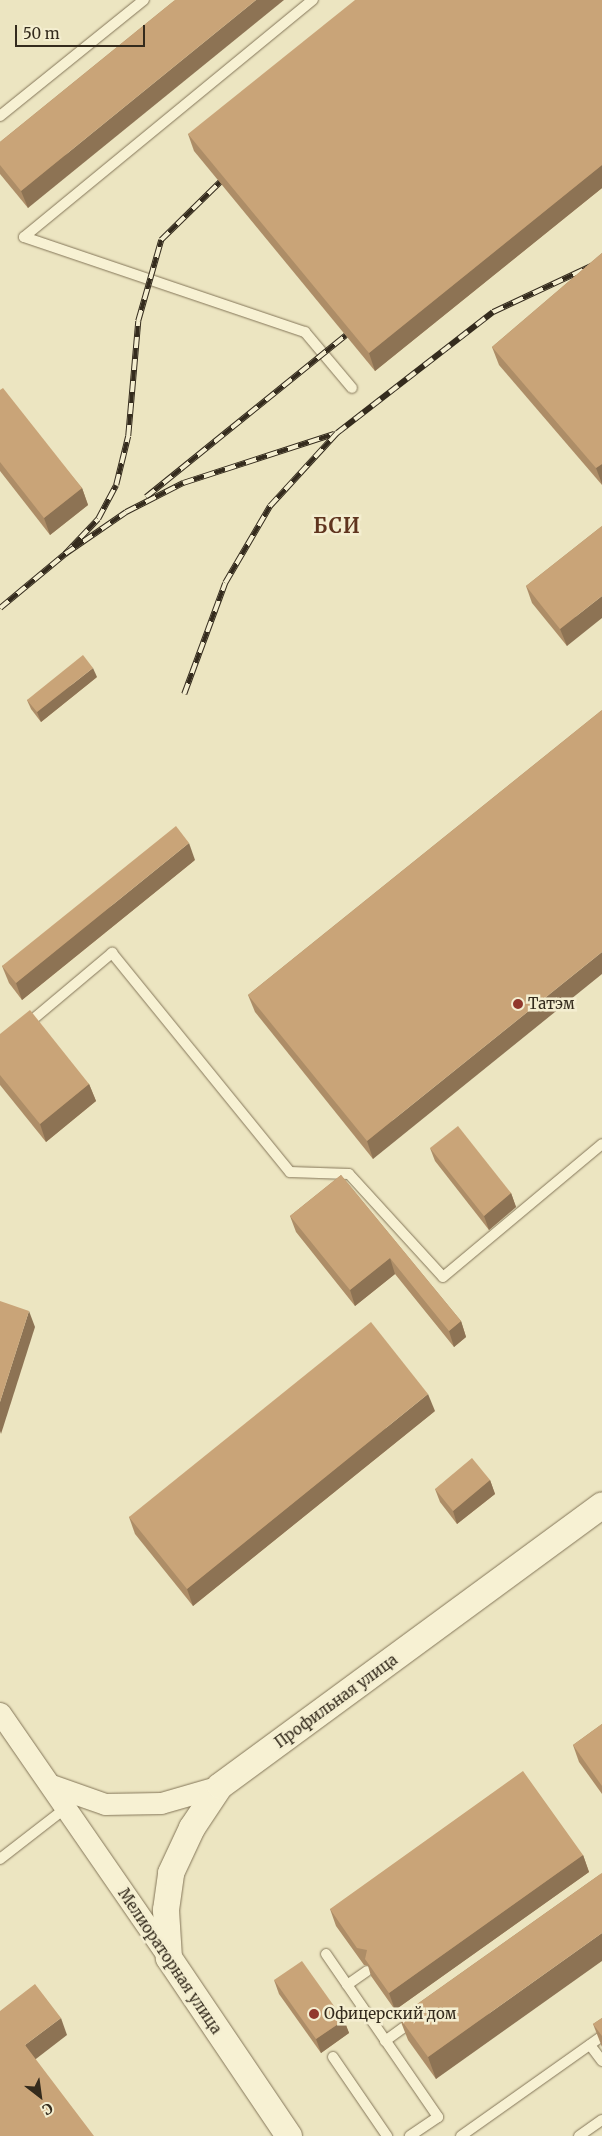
<!DOCTYPE html>
<html>
<head>
<meta charset="utf-8">
<style>
	body { margin:0 }
	#map { position:relative; width:602px; height:2136px; overflow:hidden; background:#ece5c1; font-family:Merriweather,serif }
	div>[style] { position:absolute }
	.roads { filter:drop-shadow(0 0 1px #847659) drop-shadow(0 0 1px #847659) }
	.service>* { height:10px; margin:-5px; padding:0 5px; transform-origin:5px; border-radius:5px; background:#f7f1d3 }
	.minor>* { height:21px; margin:-10.5px; padding:0 10.5px; transform-origin:10.5px; border-radius:10.5px; background:#f7f1d3 }
	.tertiary>* { height:26px; margin:-13px; padding:0 13px; transform-origin:13px; border-radius:13px; background:#f7f1d3 }
	.rail>* { height:5.5px; margin-top:-2.75px; transform-origin:0; background:repeating-linear-gradient(90deg,#f4eed0 0 11px,#342b1d 0 22px); box-sizing:border-box; border-block:1px solid #342b1d }
	.wall>* { inset:0; background:#ad8d67 }
	.shaded-wall>* { inset:0; background:#8d7354 }
	.building>* { inset:0; background:#c9a478 }
	.dots>* { width:14px; height:14px; translate:-50% -50%; box-sizing:border-box; border:2px solid #f4eed0; border-radius:50% }
	span { translate:-50% -50%; white-space:nowrap; text-align:center; line-height:1.15; -webkit-text-stroke:5px #f4eed0; paint-order:stroke }
	.poi-label { font-size:15px; color:#342b1d }
	.left { translate:0 -50%; text-align:left }
	.street-label { font-size:15px; color:#342b1d }
	.district-label { font-size:20px; color:#5f341e; font-weight:700; letter-spacing:1px }
	.north { position:absolute; left:15px; top:2071px; width:50px; height:50px; -webkit-text-stroke:4px #f4eed0; paint-order:stroke; rotate:150deg; font-size:14px; font-weight:700; line-height:20px; text-align:center; color:#342b1d }
	.north::after { content:''; display:block; margin:auto; width:18px; height:22px; background:#342b1d; clip-path:polygon(50% 0,100% 100%,50% 72%,0 100%) }
	.scale { position:absolute; left:15px; top:25px; width:130px; height:22px; box-sizing:border-box; border:2px solid #342b1d; border-top:0; padding-left:6px; font-size:15px; line-height:18px; white-space:nowrap; color:#342b1d; -webkit-text-stroke:4px #f4eed0; paint-order:stroke }
</style>
</head>
<body>
<div id="map">
	<div class="roads">
		<div class="service">
			<i style="left:0;top:116px;width:185px;rotate:-38.9deg"></i>
			<i style="left:24px;top:237px;width:374px;rotate:-39.4deg"></i>
			<i style="left:24px;top:237px;width:297px;rotate:18.7deg"></i>
			<i style="left:305px;top:332px;width:73px;rotate:50deg"></i>
			<i style="left:25px;top:1026px;width:114px;rotate:-40deg"></i>
			<i style="left:112px;top:953px;width:282px;rotate:50.9deg"></i>
			<i style="left:290px;top:1172px;width:59px;rotate:1.9deg"></i>
			<i style="left:349px;top:1174px;width:139px;rotate:47.6deg"></i>
			<i style="left:443px;top:1277px;width:207px;rotate:-39.9deg"></i>
			<i style="left:0;top:1859px;width:85px;rotate:-37.8deg"></i>
			<i style="left:326px;top:1954px;width:198px;rotate:55.5deg"></i>
			<i style="left:438px;top:2117px;width:34px;rotate:146deg"></i>
			<i style="left:347px;top:1985px;width:24px;rotate:-35deg"></i>
			<i style="left:385px;top:2041px;width:34px;rotate:-36deg"></i>
			<i style="left:590px;top:2045px;width:20px;rotate:53deg"></i>
			<i style="left:333px;top:2057px;width:96px;rotate:55.6deg"></i>
			<i style="left:461px;top:2136px;width:173px;rotate:-35.3deg"></i>
			<i style="left:579px;top:2136px;width:28px;rotate:-35deg"></i>
		</div>
		<div class="minor">
			<i style="left:0;top:1713px;width:298px;rotate:55.4deg"></i>
			<i style="left:51px;top:1785px;width:57px;rotate:19.4deg"></i>
			<i style="left:105px;top:1804px;width:56px;rotate:-1deg"></i>
			<i style="left:161px;top:1803px;width:61px;rotate:-16.1deg"></i>
		</div>
		<div class="tertiary">
			<i style="left:289px;top:2136px;width:215px;rotate:-124deg"></i>
			<i style="left:169px;top:1958px;width:48px;rotate:-93.6deg"></i>
			<i style="left:166px;top:1910px;width:37px;rotate:-82deg"></i>
			<i style="left:171px;top:1873px;width:50px;rotate:-65deg"></i>
			<i style="left:192px;top:1828px;width:50px;rotate:-56.3deg"></i>
			<i style="left:220px;top:1786px;width:474px;rotate:-36.3deg"></i>
		</div>
	</div>
	<div class="rail">
		<i style="left:146px;top:497px;width:257px;rotate:-39deg"></i>
		<i style="left:65px;top:554px;width:48px;rotate:-46.7deg"></i>
		<i style="left:98px;top:519px;width:38px;rotate:-62deg"></i>
		<i style="left:116px;top:485px;width:50px;rotate:-76.2deg"></i>
		<i style="left:128px;top:436px;width:115px;rotate:-85deg"></i>
		<i style="left:138px;top:321px;width:84px;rotate:-74.1deg"></i>
		<i style="left:161px;top:240px;width:83px;rotate:-44.5deg"></i>
		<i style="left:0;top:608px;width:85px;rotate:-39.7deg"></i>
		<i style="left:65px;top:554px;width:74px;rotate:-34.5deg"></i>
		<i style="left:126px;top:512px;width:64px;rotate:-27deg"></i>
		<i style="left:183px;top:483px;width:159px;rotate:-18deg"></i>
		<i style="left:184px;top:694px;width:118px;rotate:-69.7deg"></i>
		<i style="left:225px;top:583px;width:89px;rotate:-59.7deg"></i>
		<i style="left:270px;top:506px;width:99px;rotate:-47.5deg"></i>
		<i style="left:337px;top:433px;width:197px;rotate:-37.8deg"></i>
		<i style="left:493px;top:312px;width:120px;rotate:-25.1deg"></i>
	</div>
	<div class="wall">
		<i style="clip-path:polygon(175px 0,28px 208px,0 174px,0 142px)"></i>
		<i style="clip-path:polygon(602px 0,602px 188px,375px 371px,194px 151px,188px 134px)"></i>
		<i style="clip-path:polygon(602px 253px,602px 485px,499px 365px,492px 347px)"></i>
		<i style="clip-path:polygon(0 390px,82px 488px,88px 505px,50px 535px,0 471px)"></i>
		<i style="clip-path:polygon(602px 526px,567px 646px,532px 603px,526px 586px)"></i>
		<i style="clip-path:polygon(97px 677px,41px 722px,31px 709px,27px 700px)"></i>
		<i style="clip-path:polygon(602px 710px,373px 1159px,255px 1012px,248px 995px)"></i>
		<i style="clip-path:polygon(195px 860px,22px 1000px,9px 983px,2px 966px)"></i>
		<i style="clip-path:polygon(0 1034px,89px 1084px,96px 1101px,46px 1142px,0 1085px)"></i>
		<i style="clip-path:polygon(430px 1148px,511px 1193px,516px 1207px,489px 1230px,435px 1161px)"></i>
		<i style="clip-path:polygon(341px 1175px,461px 1321px,466px 1337px,454px 1347px,395px 1274px,355px 1306px,296px 1232px,290px 1216px)"></i>
		<i style="clip-path:polygon(435px 1411px,193px 1606px,135px 1534px,129px 1517px)"></i>
		<i style="clip-path:polygon(490px 1480px,495px 1494px,457px 1524px,440px 1502px,435px 1489px)"></i>
		<i style="clip-path:polygon(602px 1724px,602px 1794px,579px 1762px,573px 1745px)"></i>
		<i style="clip-path:polygon(583px 1855px,589px 1872px,395px 2010px,371px 1976px,368px 1966px,364px 1965px,336px 1926px,330px 1909px)"></i>
		<i style="clip-path:polygon(602px 1873px,436px 2079px,408px 2040px,399px 2017px)"></i>
		<i style="clip-path:polygon(274px 1980px,344px 2020px,349px 2033px,321px 2053px,279px 1994px)"></i>
		<i style="clip-path:polygon(602px 2018px,602px 2047px,593px 2024px)"></i>
	</div>
	<div class="shaded-wall">
		<i style="clip-path:polygon(256px 0,284px 0,28px 208px,21px 191px)"></i>
		<i style="clip-path:polygon(602px 165px,602px 188px,375px 371px,369px 353px)"></i>
		<i style="clip-path:polygon(602px 464px,602px 484px,596px 468px)"></i>
		<i style="clip-path:polygon(82px 488px,88px 505px,50px 535px,44px 518px)"></i>
		<i style="clip-path:polygon(602px 596px,602px 618px,567px 646px,560px 629px)"></i>
		<i style="clip-path:polygon(93px 668px,97px 677px,41px 722px,37px 712px)"></i>
		<i style="clip-path:polygon(189px 843px,195px 860px,22px 1000px,16px 983px)"></i>
		<i style="clip-path:polygon(602px 952px,602px 974px,373px 1159px,367px 1141px)"></i>
		<i style="clip-path:polygon(89px 1084px,96px 1101px,46px 1142px,40px 1124px)"></i>
		<i style="clip-path:polygon(511px 1193px,516px 1207px,489px 1230px,484px 1216px)"></i>
		<i style="clip-path:polygon(390px 1258px,395px 1274px,355px 1306px,350px 1290px)"></i>
		<i style="clip-path:polygon(29px 1311px,35px 1327px,1px 1434px,0 1431px,0 1402px)"></i>
		<i style="clip-path:polygon(461px 1321px,466px 1337px,454px 1347px,449px 1331px)"></i>
		<i style="clip-path:polygon(428px 1394px,435px 1411px,193px 1606px,187px 1589px)"></i>
		<i style="clip-path:polygon(490px 1480px,495px 1494px,457px 1524px,453px 1511px)"></i>
		<i style="clip-path:polygon(583px 1855px,589px 1872px,395px 2010px,389px 1993px)"></i>
		<i style="clip-path:polygon(602px 1933px,602px 1961px,436px 2079px,428px 2057px)"></i>
		<i style="clip-path:polygon(61px 2018px,67px 2035px,32px 2062px,25px 2045px)"></i>
		<i style="clip-path:polygon(344px 2020px,349px 2033px,321px 2053px,316px 2039px)"></i>
	</div>
	<div class="building">
		<i style="clip-path:polygon(175px 0,256px 0,21px 191px,0 165px,0 142px)"></i>
		<i style="clip-path:polygon(355px 0,602px 0,602px 165px,369px 353px,188px 134px)"></i>
		<i style="clip-path:polygon(602px 253px,602px 464px,596px 468px,492px 347px)"></i>
		<i style="clip-path:polygon(3px 388px,82px 488px,44px 518px,0 462px,0 390px)"></i>
		<i style="clip-path:polygon(602px 526px,602px 596px,560px 629px,526px 586px)"></i>
		<i style="clip-path:polygon(83px 655px,93px 668px,37px 712px,27px 700px)"></i>
		<i style="clip-path:polygon(602px 710px,602px 952px,367px 1141px,248px 995px)"></i>
		<i style="clip-path:polygon(176px 826px,189px 843px,16px 983px,2px 966px)"></i>
		<i style="clip-path:polygon(30px 1010px,89px 1084px,40px 1124px,0 1075px,0 1034px)"></i>
		<i style="clip-path:polygon(458px 1126px,511px 1193px,484px 1216px,430px 1148px)"></i>
		<i style="clip-path:polygon(341px 1175px,461px 1321px,449px 1331px,390px 1258px,350px 1290px,290px 1216px)"></i>
		<i style="clip-path:polygon(0 1301px,29px 1311px,0 1402px)"></i>
		<i style="clip-path:polygon(371px 1322px,428px 1394px,187px 1589px,129px 1517px)"></i>
		<i style="clip-path:polygon(472px 1458px,490px 1480px,453px 1511px,435px 1489px)"></i>
		<i style="clip-path:polygon(602px 1724px,602px 1786px,573px 1745px)"></i>
		<i style="clip-path:polygon(523px 1771px,583px 1855px,389px 1993px,365px 1959px,367px 1950px,357px 1948px,330px 1909px)"></i>
		<i style="clip-path:polygon(602px 1873px,602px 1933px,428px 2057px,399px 2017px)"></i>
		<i style="clip-path:polygon(302px 1961px,344px 2020px,316px 2039px,274px 1980px)"></i>
		<i style="clip-path:polygon(35px 1984px,61px 2018px,25px 2045px,94px 2136px,0 2136px,0 2011px)"></i>
		<i style="clip-path:polygon(602px 2018px,602px 2036px,593px 2024px)"></i>
	</div>
	<div class="dots">
		<i style="left:518px;top:1004px;background:#91382c"></i>
		<i style="left:314px;top:2014px;background:#91382c"></i>
	</div>
	<div class="poi-label">
		<span class="left" style="left:528px;top:1004px">Татэм</span>
		<span class="left" style="left:324px;top:2014px">Офицерский дом</span>
	</div>
	<div class="street-label">
		<span style="left:336px;top:1701px;rotate:-36deg">Профильная улица</span>
		<span style="left:170px;top:1961px;rotate:56deg">Мелиораторная улица</span>
	</div>
	<div class="district-label">
		<span style="left:337px;top:525px">БСИ</span>
	</div>
	<div class="north">С</div>
	<div class="scale">50 m</div>
</div>
</body>
</html>
